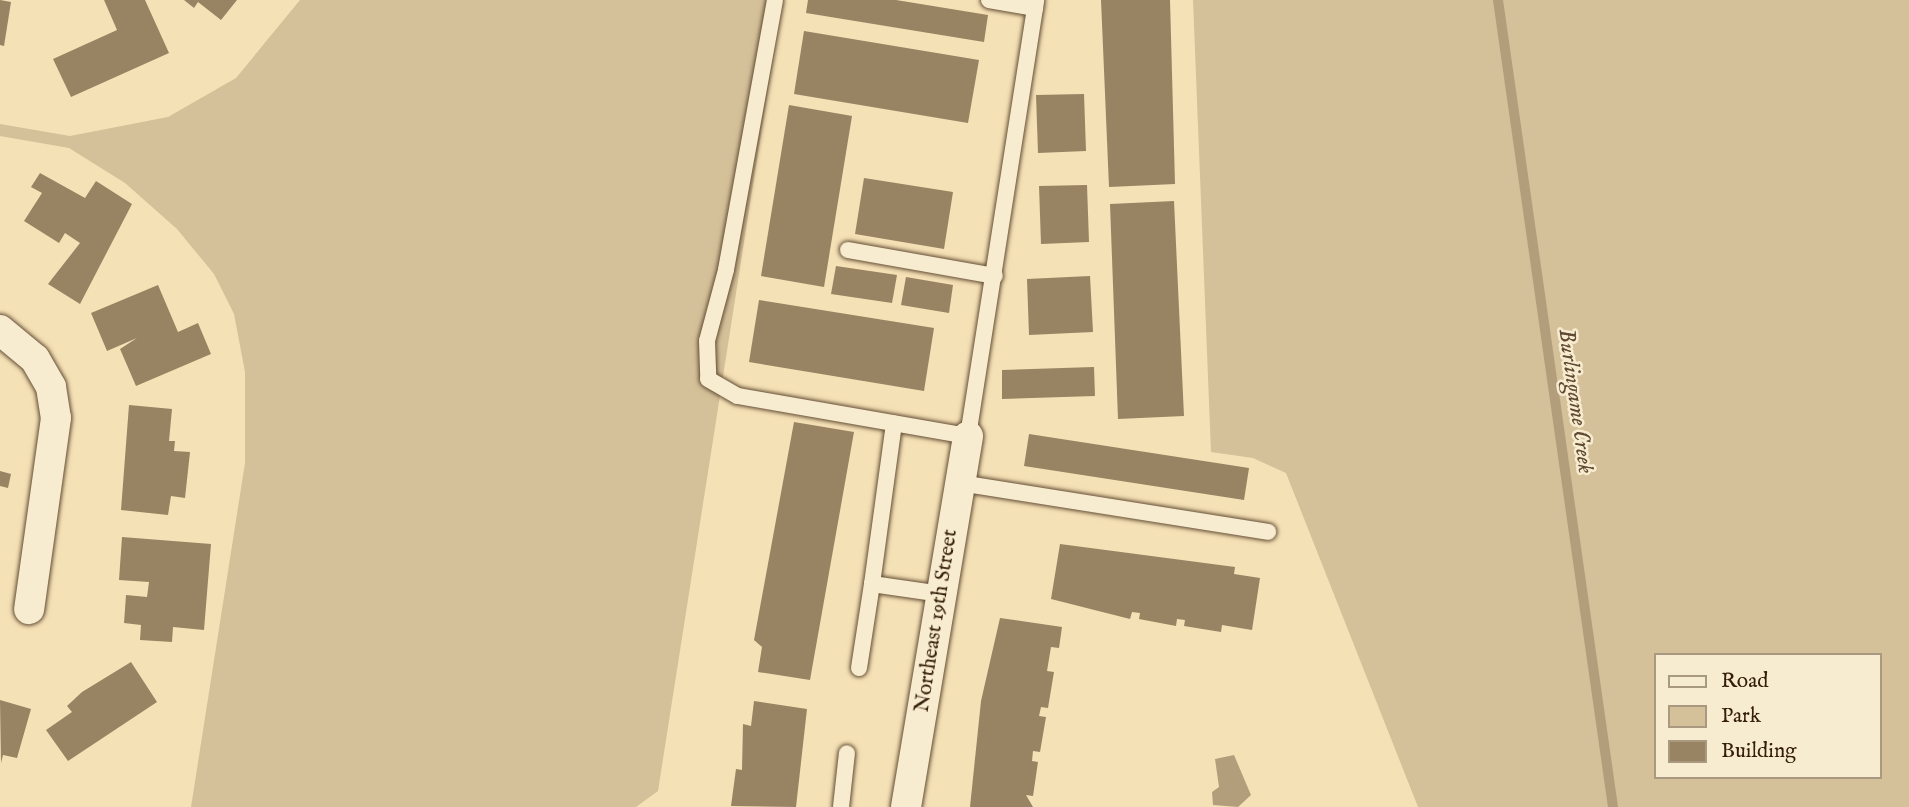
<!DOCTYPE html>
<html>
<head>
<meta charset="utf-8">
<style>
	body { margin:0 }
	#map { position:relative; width:1909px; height:807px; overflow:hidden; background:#f5e1b6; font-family:"IM FELL English",serif }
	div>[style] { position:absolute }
	.green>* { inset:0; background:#d4c099 }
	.water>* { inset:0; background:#b39e7c }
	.stream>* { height:10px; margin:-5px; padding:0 5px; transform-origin:5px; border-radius:5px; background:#b39e7c }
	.building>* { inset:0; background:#988363 }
	.roads { filter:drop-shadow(0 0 2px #644e35) drop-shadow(0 0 2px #644e35) }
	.service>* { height:16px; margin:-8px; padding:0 8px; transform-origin:8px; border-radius:8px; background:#f8ecd0 }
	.minor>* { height:30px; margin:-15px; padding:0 15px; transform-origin:15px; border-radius:15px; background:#f8ecd0 }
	span { translate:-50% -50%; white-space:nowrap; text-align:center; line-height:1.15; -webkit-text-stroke:5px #f8ecd0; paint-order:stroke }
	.street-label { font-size:21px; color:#341d0a }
	.water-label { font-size:23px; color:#604a32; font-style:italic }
	.legend { position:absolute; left:1654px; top:653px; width:228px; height:126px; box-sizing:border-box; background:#f8ecd0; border:2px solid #aa9981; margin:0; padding:9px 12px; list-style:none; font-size:21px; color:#341d0a }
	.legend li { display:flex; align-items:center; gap:14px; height:35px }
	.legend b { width:35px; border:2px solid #aa9981 }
</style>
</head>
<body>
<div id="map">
	<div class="green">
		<i style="clip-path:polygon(300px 0,782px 0,658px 791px,636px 807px,191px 807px,245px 463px,245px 372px,234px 314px,214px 274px,177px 229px,125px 183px,69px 148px,0 136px,0 124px,70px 136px,168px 117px,236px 78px)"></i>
		<i style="clip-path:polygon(evenodd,1193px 0,1909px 0,1909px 807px,1418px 807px,1286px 473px,1253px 458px,1211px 452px,1193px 0,1655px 655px,1879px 655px,1879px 777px,1655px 777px,1655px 655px)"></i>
	</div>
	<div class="water">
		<i style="clip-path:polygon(1234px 755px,1251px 795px,1238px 807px,1213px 805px,1212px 792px,1219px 787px,1215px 759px)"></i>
	</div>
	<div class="stream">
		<i style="left:1498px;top:0;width:815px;rotate:81.89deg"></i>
	</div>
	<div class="building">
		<i style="clip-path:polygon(0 0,11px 2px,4px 46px,0 45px)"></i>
		<i style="clip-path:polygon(104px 0,145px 0,169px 53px,71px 97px,53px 59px,117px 30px)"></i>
		<i style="clip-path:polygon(184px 0,237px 0,221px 20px,198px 2px,194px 8px)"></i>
		<i style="clip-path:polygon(808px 0,896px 0,988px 15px,984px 42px,806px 13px)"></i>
		<i style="clip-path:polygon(1101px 0,1170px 0,1175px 184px,1109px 187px)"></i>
		<i style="clip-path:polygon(804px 31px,979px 60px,968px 123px,794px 94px)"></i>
		<i style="clip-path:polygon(1084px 94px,1086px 151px,1038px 153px,1036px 95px)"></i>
		<i style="clip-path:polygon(789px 105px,852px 116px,824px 287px,761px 276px)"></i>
		<i style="clip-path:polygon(40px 173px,85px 198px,96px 181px,132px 204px,80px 304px,48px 284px,80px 243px,65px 233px,59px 243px,24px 221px,42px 193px,31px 187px)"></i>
		<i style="clip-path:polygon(864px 178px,953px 192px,944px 249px,855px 234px)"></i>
		<i style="clip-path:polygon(1087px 185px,1089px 242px,1041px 244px,1039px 186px)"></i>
		<i style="clip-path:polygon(1174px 201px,1184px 416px,1118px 419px,1110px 204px)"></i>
		<i style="clip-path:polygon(836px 266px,897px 275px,892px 303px,831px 294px)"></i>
		<i style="clip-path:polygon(1090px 276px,1093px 332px,1029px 335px,1027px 279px)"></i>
		<i style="clip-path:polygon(906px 277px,953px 285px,949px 313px,901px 305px)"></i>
		<i style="clip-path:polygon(158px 285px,178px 332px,198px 323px,211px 354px,136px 386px,120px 349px,137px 338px,107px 351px,91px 313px)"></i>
		<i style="clip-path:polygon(759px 300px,934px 328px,924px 391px,749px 362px)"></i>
		<i style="clip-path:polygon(1094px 367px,1095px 396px,1002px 399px,1002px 370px)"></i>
		<i style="clip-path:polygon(129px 405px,172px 409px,169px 441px,175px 441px,174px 451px,190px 452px,185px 498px,171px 496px,168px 515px,121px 510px)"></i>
		<i style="clip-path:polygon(794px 422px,854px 432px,810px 680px,758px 672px,762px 647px,754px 640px)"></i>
		<i style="clip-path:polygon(1029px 434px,1249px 468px,1244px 500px,1024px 466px)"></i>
		<i style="clip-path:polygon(0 471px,11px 474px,8px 488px,0 486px)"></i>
		<i style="clip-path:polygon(122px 537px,211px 544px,204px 630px,173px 627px,172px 642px,140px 640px,141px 625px,124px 623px,126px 595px,147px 597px,149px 582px,119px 580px)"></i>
		<i style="clip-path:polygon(1060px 544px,1235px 567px,1234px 574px,1260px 578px,1252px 630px,1222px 625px,1221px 632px,1184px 626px,1185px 620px,1177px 619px,1176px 626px,1139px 619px,1140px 613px,1132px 612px,1130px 619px,1051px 599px)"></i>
		<i style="clip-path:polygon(1000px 618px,1062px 627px,1059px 648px,1051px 647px,1047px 671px,1054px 672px,1048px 708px,1041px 707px,1039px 716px,1046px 717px,1040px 752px,1033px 751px,1032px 761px,1038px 762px,1033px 796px,1026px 795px,1033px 807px,970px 807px,981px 701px)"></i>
		<i style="clip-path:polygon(131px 662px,157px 702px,68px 761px,46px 730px,72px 712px,67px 706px,82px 692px)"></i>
		<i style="clip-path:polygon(0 700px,31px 709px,17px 758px,3px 755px,1px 763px)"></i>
		<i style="clip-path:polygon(754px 701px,807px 709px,796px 807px,731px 806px,736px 769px,742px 770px,743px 724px,751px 726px)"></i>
	</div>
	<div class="roads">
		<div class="service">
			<i style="left:775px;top:0;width:274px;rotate:100.3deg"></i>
			<i style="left:726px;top:270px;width:73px;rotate:105deg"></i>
			<i style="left:707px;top:341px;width:38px;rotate:88deg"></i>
			<i style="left:708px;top:379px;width:34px;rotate:30deg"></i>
			<i style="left:738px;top:396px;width:233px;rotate:9.9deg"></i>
			<i style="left:968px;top:436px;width:441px;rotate:-81.1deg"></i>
			<i style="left:989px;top:0;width:47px;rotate:9.9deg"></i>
			<i style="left:848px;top:250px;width:149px;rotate:10deg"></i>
			<i style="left:960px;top:483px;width:312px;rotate:9deg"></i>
			<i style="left:872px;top:584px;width:162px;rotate:-82.2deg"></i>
			<i style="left:859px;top:668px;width:85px;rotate:-81.2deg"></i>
			<i style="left:872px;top:584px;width:70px;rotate:8.2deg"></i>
			<i style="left:841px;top:807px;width:54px;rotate:-83.7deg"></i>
		</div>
		<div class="minor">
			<i style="left:0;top:330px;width:45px;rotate:39.6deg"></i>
			<i style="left:35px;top:359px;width:32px;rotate:60deg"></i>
			<i style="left:51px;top:387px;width:31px;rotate:81deg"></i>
			<i style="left:56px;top:418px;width:193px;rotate:98deg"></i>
			<i style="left:906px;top:807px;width:376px;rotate:-80.5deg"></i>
		</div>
	</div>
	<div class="street-label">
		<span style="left:937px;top:621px;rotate:-81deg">Northeast 19th Street</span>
	</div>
	<div class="water-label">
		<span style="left:1575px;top:401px;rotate:82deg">Burlingame Creek</span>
	</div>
	<ul class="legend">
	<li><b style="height:9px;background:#f8ecd0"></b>Road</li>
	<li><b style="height:19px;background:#d4c099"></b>Park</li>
	<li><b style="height:19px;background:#988363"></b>Building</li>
	</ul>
</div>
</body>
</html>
